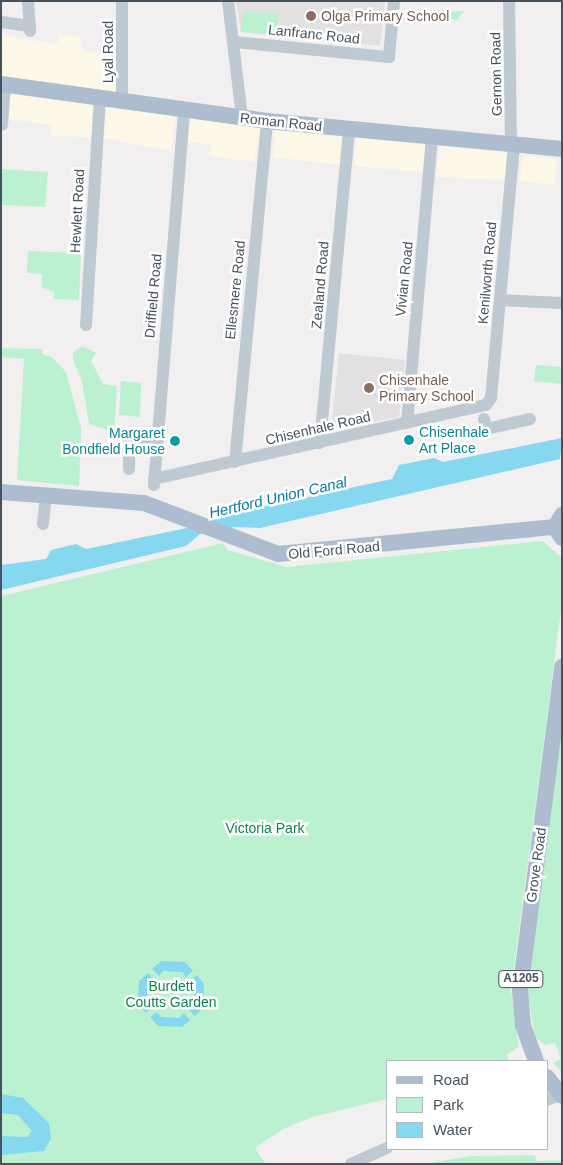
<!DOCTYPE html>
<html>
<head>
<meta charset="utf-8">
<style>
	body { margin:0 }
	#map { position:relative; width:563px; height:1165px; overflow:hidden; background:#f1efef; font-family:Arial,sans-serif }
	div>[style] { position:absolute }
	.commercial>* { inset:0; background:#fdf7e7 }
	.education>* { inset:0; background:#e2e0e1 }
	.green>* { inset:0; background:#bbf1d1 }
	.water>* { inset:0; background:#86d8f0 }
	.minor>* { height:12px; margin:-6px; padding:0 6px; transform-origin:6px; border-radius:6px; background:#bec9d2 }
	.major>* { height:16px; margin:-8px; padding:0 8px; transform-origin:8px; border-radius:8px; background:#adbdcf }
	.dots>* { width:14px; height:14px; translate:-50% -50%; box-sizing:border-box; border:2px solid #fff; border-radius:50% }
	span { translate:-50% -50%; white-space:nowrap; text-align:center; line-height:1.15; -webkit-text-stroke:5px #fff; paint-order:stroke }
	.shield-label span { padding:1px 4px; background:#fff; border:1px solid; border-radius:4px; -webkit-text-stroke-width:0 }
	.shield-label { font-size:12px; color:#46525d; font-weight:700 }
	.education-label { font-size:14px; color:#785e54 }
	.left { translate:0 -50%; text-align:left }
	.street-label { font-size:14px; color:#46525d }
	.culture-label { font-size:14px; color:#0d838f }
	.right { translate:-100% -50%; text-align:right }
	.park-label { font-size:14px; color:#12834d }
	.water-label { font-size:15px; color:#067da1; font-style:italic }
	.frame { position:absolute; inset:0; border:2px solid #46525d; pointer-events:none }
	.legend { position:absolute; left:386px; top:1060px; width:162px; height:90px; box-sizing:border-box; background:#fff; border:1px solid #b5babe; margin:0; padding:6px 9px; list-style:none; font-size:15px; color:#46525d }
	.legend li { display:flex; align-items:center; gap:10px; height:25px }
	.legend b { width:25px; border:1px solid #b5babe }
</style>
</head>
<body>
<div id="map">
	<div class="commercial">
		<i style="clip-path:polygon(59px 34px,81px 37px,82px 51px,117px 55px,115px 96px,1px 78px,1px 35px,57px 44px)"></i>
		<i style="clip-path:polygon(11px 92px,95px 104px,93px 138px,51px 135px,51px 125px,6px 119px)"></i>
		<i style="clip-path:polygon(107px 107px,175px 116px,171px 151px,104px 138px)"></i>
		<i style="clip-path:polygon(191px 118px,259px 128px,254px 162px,209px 156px,211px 144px,187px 142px)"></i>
		<i style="clip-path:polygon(275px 129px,343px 135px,340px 165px,273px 157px)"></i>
		<i style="clip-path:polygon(357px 136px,426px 143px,423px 172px,354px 166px)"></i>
		<i style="clip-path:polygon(440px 146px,507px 152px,505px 180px,436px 177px)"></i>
		<i style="clip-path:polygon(523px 155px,557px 159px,554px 185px,520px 181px)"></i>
	</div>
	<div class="education">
		<i style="clip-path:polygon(236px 1px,385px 1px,380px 46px,241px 32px)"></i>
		<i style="clip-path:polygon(339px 353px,405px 360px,399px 417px,331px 430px)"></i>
	</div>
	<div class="green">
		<i style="clip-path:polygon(244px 11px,278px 14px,276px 35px,241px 32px)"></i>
		<i style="clip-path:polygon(464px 11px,456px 21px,441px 13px)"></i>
		<i style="clip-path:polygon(1px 169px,48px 172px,45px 207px,1px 205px)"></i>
		<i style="clip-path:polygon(28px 251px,81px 253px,79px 300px,54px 299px,54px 292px,42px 287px,42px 274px,27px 273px)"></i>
		<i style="clip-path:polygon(82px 346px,96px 353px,91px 361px,103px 384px,117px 386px,114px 432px,89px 424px,82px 381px,73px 360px,73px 353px)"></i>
		<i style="clip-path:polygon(1px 348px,42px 349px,42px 354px,53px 358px,66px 372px,81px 428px,79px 486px,17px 480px,24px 359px,1px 357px)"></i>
		<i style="clip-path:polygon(536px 365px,562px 367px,562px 384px,534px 381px)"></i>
		<i style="clip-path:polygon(121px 381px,141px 383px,140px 417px,119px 415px)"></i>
		<i style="clip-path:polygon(543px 541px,562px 558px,562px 602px,511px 991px,519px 1046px,507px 1055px,509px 1061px,387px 1061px,387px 1099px,312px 1117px,283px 1129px,255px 1148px,266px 1164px,1px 1164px,1px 596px,223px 543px,227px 550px,287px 567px)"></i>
		<i style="clip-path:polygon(562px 722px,562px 1072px,553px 1063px,561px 1059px,555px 1043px,545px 1045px,535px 1036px,527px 991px)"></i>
		<i style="clip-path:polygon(535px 1155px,536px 1161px,562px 1160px,562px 1164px,423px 1164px,471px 1156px)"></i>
	</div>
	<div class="water">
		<i style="clip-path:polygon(562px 438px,560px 459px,260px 528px,235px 527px,200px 534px,186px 546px,1px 590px,1px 565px,46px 559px,51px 550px,76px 544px,86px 549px,187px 528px,228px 514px,392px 479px,399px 465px,434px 458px,443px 462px)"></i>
		<i style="clip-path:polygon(161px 961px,185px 962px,193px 971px,186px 977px,182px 972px,163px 971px,159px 976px,152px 969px)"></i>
		<i style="clip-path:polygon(148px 973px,154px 980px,148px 984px,147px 1002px,153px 1007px,146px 1013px,138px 1005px,139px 981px)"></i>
		<i style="clip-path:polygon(197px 975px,204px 984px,203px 1008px,195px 1016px,188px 1009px,194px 1005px,195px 986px,190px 981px)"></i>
		<i style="clip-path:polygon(157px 1012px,161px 1017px,179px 1018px,184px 1013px,190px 1020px,182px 1027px,158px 1026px,150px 1017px)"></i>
		<i style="clip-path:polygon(1px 1094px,23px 1098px,49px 1123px,51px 1139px,44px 1151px,1px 1155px,1px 1136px,27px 1137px,32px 1131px,18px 1115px,1px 1113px)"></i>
	</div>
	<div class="minor">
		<i style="left:28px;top:1px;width:30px;rotate:86deg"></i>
		<i style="left:228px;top:1px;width:117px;rotate:83.1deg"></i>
		<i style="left:509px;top:1px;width:145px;rotate:89.2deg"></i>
		<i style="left:1px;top:22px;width:29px;rotate:8deg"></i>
		<i style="left:235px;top:42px;width:155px;rotate:5.6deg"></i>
		<i style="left:389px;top:57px;width:56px;rotate:-84.9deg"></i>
		<i style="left:122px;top:102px;width:101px;rotate:-90deg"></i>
		<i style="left:2px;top:125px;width:40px;rotate:-85.7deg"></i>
		<i style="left:500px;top:300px;width:62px;rotate:2.8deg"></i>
		<i style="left:86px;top:325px;width:227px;rotate:-86.5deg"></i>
		<i style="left:484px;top:419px;width:10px;rotate:79deg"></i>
		<i style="left:486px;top:429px;width:45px;rotate:-12.8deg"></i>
		<i style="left:407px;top:423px;width:286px;rotate:-85deg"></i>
		<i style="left:320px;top:443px;width:315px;rotate:-84.7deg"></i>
		<i style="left:235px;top:462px;width:342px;rotate:-84.6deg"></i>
		<i style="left:129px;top:469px;width:32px;rotate:-90deg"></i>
		<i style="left:129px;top:437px;width:28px;rotate:4deg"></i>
		<i style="left:154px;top:479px;width:340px;rotate:-12.6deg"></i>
		<i style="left:486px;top:405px;width:9px;rotate:-54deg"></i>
		<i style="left:491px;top:398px;width:253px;rotate:-84.8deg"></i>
		<i style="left:154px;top:485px;width:376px;rotate:-85.4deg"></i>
		<i style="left:43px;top:524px;width:28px;rotate:-84deg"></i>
		<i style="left:547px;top:1100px;width:16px;rotate:-22deg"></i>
		<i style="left:351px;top:1164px;width:39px;rotate:-24deg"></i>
	</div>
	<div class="major">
		<i style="left:1px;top:84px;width:269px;rotate:7.9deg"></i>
		<i style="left:267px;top:121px;width:296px;rotate:5.4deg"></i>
		<i style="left:1px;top:492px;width:143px;rotate:4.4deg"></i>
		<i style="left:144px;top:503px;width:143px;rotate:20.8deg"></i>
		<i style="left:278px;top:554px;width:278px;rotate:-5.6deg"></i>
		<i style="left:562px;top:515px;width:14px;rotate:120deg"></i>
		<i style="left:555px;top:527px;width:13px;rotate:58deg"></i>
		<i style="left:536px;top:1061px;width:38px;rotate:-110deg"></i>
		<i style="left:523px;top:1025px;width:34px;rotate:-95deg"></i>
		<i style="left:520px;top:991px;width:327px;rotate:-82.6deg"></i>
		<i style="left:547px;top:1077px;width:24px;rotate:52deg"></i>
	</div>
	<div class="dots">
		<i style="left:311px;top:16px;background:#8d6e63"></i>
		<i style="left:369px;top:388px;background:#8d6e63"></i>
		<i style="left:409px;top:440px;background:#0f9aa8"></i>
		<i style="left:175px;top:441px;background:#0f9aa8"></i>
	</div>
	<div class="shield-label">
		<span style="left:521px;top:979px">A1205</span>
	</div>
	<div class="education-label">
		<span class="left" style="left:321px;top:16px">Olga Primary School</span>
		<span class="left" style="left:379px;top:388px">Chisenhale<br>Primary School</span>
	</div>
	<div class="street-label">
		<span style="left:314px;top:34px;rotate:6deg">Lanfranc Road</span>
		<span style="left:108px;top:52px;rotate:-90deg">Lyal Road</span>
		<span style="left:496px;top:74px;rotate:-91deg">Gernon Road</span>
		<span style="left:281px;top:122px;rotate:6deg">Roman Road</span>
		<span style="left:77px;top:211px;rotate:-87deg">Hewlett Road</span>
		<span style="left:487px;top:273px;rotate:-85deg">Kenilworth Road</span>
		<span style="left:404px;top:279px;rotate:-84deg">Vivian Road</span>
		<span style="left:320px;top:285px;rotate:-85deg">Zealand Road</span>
		<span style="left:235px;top:290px;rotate:-84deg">Ellesmere Road</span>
		<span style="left:153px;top:296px;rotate:-85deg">Driffield Road</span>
		<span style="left:318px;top:428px;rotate:-13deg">Chisenhale Road</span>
		<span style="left:334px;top:550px;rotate:-5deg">Old Ford Road</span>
		<span style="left:536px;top:865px;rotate:-82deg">Grove Road</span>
	</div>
	<div class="culture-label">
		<span class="left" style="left:419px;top:440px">Chisenhale<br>Art Place</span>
		<span class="right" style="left:165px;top:441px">Margaret<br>Bondfield House</span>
	</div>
	<div class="park-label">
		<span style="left:265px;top:828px">Victoria Park</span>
		<span style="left:171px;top:994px">Burdett<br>Coutts Garden</span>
	</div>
	<div class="water-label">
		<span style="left:278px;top:497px;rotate:-13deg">Hertford Union Canal</span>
	</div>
	<div class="frame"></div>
	<ul class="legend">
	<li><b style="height:6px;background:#adbdcf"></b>Road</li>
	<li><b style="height:14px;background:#bbf1d1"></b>Park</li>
	<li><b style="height:14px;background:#86d8f0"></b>Water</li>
	</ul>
</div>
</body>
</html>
